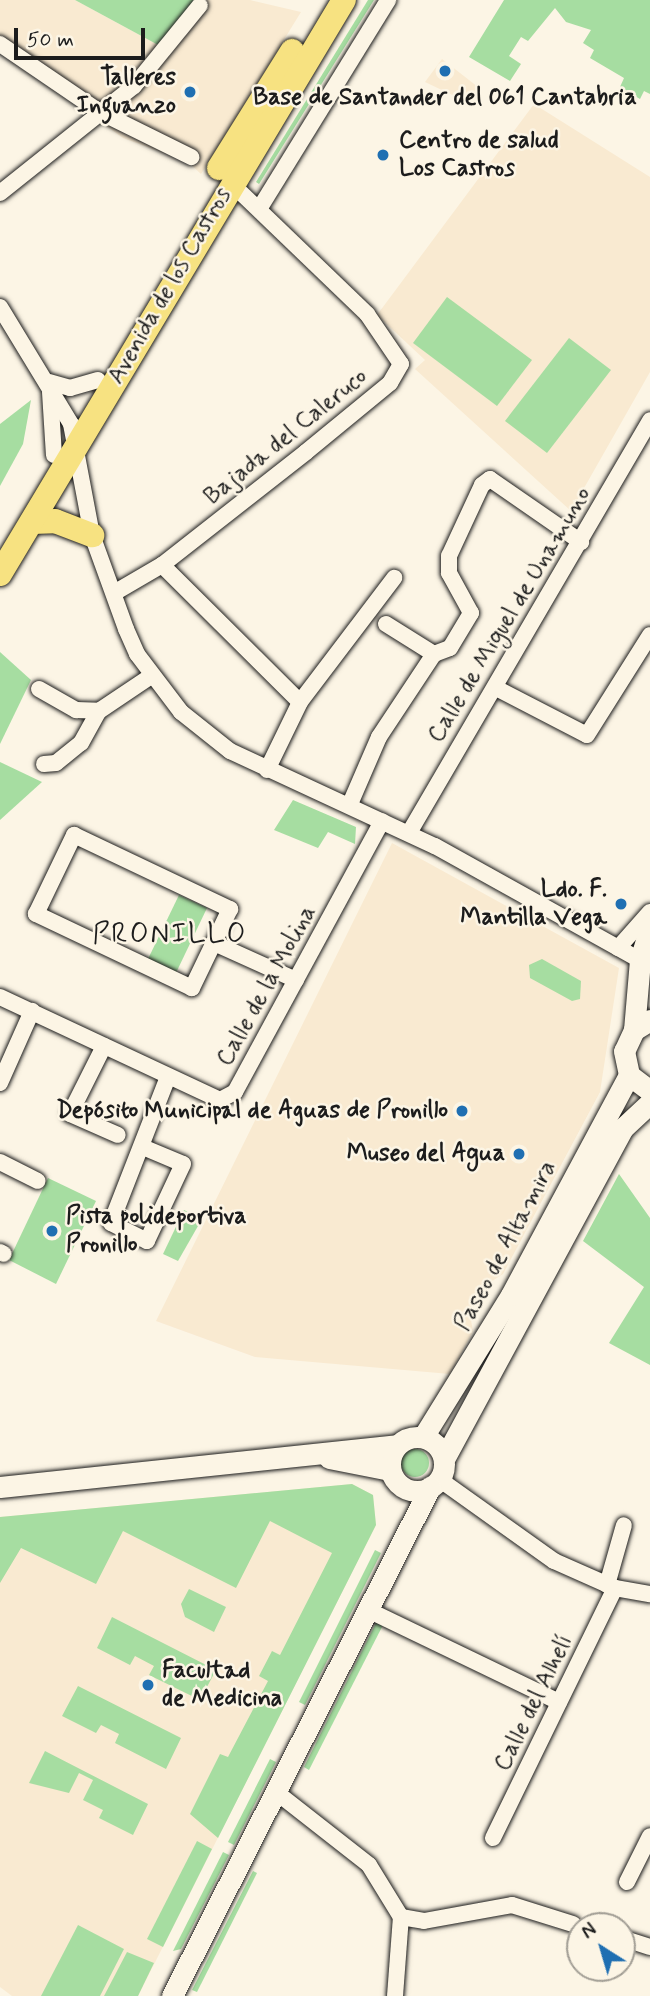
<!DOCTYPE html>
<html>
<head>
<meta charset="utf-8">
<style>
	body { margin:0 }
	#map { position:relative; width:650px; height:1996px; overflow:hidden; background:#fcf5e5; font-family:Mynerve,sans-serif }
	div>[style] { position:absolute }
	.built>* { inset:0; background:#f9ead1 }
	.green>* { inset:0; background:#a6dda1 }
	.round { border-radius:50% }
	.roads { filter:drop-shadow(0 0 2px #1c1c1c) drop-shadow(0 0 2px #1c1c1c) }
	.street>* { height:16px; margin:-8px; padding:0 8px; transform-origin:8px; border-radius:8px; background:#fcf5e5 }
	.secondary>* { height:21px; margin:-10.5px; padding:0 10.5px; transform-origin:10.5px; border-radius:10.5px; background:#fcf5e5 }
	.secondary>.ring { margin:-10.5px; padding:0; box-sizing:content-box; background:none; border:21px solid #fcf5e5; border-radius:50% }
	.primary>* { height:24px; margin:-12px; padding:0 12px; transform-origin:12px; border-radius:12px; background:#f7e281 }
	.dots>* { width:19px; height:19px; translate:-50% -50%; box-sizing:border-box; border:4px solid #fcf5e5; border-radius:50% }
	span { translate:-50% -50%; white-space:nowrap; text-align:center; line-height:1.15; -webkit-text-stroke:5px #fcf5e5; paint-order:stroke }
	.poi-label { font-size:24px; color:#1c1c1c; font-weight:700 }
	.right { translate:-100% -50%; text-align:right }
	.left { translate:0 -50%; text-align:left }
	.street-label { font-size:24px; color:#1c1c1c }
	.quarter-label { font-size:28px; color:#1c1c1c; letter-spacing:2px }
	.north { position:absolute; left:566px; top:1912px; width:70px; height:70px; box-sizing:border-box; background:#fcf5e5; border:2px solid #a29e95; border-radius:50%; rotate:323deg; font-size:19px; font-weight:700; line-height:28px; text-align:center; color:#1c1c1c }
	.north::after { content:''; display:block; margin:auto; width:24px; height:32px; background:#1f6fb2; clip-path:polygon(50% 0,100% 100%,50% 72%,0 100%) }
	.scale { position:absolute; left:14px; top:28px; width:131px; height:32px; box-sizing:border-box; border:4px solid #1c1c1c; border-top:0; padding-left:9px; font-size:21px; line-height:24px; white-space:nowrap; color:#1c1c1c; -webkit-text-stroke:5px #fcf5e5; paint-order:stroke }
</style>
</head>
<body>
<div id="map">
	<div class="built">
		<i style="clip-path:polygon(0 0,75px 0,160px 46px,196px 0,250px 0,301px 12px,201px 174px,188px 162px,123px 138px,0 50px)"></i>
		<i style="clip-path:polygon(442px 59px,478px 87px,465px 101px,425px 82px)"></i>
		<i style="clip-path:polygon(534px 104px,650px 177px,650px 372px,571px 511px,415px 369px,425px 360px,377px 315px)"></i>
		<i style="clip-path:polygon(392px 843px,619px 968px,600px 1092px,503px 1274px,483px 1287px,470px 1315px,473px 1331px,450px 1374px,255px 1357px,156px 1321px)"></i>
		<i style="clip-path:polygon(352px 1484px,373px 1495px,376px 1525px,138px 1996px,12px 1996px,0 1987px,0 1517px)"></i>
	</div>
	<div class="green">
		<i style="clip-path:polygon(75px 0,196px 0,160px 46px)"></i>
		<i style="clip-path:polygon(368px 0,374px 0,259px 184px,256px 182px)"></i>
		<i style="clip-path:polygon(504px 0,650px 0,650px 94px,644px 91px,640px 99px,620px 87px,624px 78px,590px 58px,594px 50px,583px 43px,591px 30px,566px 22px,555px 8px,528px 41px,521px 37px,509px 56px,521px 64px,510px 81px,469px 57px)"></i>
		<i style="clip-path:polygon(447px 297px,532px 360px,497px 406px,413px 343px)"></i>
		<i style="clip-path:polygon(569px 338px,611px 370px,547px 453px,505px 421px)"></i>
		<i style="clip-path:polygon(31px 400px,23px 444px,0 486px,0 424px)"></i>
		<i style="clip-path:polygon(0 652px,31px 680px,0 744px)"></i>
		<i style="clip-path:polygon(0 762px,42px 782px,0 820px)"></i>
		<i style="clip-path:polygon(293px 800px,356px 827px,355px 844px,328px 832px,318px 848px,274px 830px)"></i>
		<i style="clip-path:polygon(179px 895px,207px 908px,175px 975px,147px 961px)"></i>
		<i style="clip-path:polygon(542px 959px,581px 981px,580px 999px,572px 1001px,530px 978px,529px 965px)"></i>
		<i style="clip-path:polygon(619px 1174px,650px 1218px,650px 1365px,609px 1343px,644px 1287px,583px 1241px)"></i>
		<i style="clip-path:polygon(48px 1178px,96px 1201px,56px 1284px,9px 1260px)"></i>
		<i style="clip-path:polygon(184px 1210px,202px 1219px,178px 1261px,163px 1254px)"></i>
		<i class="round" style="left:401px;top:1449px;width:28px;height:28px"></i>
		<i style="clip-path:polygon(352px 1484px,373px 1495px,376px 1525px,218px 1838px,190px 1814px,220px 1754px,228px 1757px,268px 1681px,259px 1676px,272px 1651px,280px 1655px,332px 1553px,270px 1521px,236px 1588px,123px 1531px,96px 1584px,21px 1548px,0 1583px,0 1517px)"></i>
		<i style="clip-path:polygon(375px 1550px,381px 1553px,305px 1705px,299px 1702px)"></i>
		<i style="clip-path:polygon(189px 1589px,226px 1607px,214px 1632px,185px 1617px,181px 1604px)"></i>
		<i style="clip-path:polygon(112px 1617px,216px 1670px,200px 1700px,149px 1675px,154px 1666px,135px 1656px,130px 1665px,97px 1648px)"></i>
		<i style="clip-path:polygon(377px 1621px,384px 1623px,309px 1770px,304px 1767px)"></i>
		<i style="clip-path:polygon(78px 1686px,181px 1738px,166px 1769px,115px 1743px,119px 1734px,101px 1725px,96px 1733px,62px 1716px)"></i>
		<i style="clip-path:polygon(45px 1751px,148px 1804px,133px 1835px,99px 1818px,103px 1810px,83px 1800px,93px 1780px,79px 1773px,69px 1793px,29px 1783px)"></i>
		<i style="clip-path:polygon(270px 1759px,276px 1762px,234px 1845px,228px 1842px)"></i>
		<i style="clip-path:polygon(197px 1841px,212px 1849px,163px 1947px,147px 1939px)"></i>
		<i style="clip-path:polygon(223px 1852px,229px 1855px,181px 1949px,173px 1951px)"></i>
		<i style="clip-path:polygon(253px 1871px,257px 1873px,197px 1992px,192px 1990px)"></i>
		<i style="clip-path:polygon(78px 1925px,124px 1949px,100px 1996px,41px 1996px)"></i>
		<i style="clip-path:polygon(127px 1952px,154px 1963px,138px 1996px,104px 1996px)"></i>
	</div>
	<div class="roads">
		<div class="street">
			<i style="left:0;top:44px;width:121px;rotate:34.2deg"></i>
			<i style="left:100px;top:112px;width:102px;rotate:26.3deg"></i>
			<i style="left:0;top:193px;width:171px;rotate:-38.6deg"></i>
			<i style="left:134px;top:86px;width:104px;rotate:-50.8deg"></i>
			<i style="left:261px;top:206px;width:242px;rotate:-58.3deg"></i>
			<i style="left:0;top:307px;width:137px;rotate:58.7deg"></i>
			<i style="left:71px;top:424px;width:113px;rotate:79.3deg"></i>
			<i style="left:92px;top:535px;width:100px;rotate:70.1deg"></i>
			<i style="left:126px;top:629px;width:27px;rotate:66deg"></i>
			<i style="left:137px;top:654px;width:73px;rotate:52.8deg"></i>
			<i style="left:181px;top:712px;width:63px;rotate:38.5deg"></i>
			<i style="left:230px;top:751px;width:226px;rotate:24.9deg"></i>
			<i style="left:435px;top:846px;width:235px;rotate:29.1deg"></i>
			<i style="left:49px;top:382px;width:22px;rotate:16deg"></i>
			<i style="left:70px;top:388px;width:29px;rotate:-16deg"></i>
			<i style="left:50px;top:392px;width:63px;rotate:86.4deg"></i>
			<i style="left:162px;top:565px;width:194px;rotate:44.8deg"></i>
			<i style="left:114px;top:593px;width:56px;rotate:-30.3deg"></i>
			<i style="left:162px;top:565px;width:183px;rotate:-38.1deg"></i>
			<i style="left:306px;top:452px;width:109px;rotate:-39.4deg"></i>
			<i style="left:390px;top:383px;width:22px;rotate:-60deg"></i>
			<i style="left:401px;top:364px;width:60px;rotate:-124.2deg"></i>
			<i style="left:367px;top:314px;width:190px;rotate:-136.1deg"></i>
			<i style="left:386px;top:624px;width:57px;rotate:32deg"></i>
			<i style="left:496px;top:688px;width:102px;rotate:27.3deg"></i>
			<i style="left:587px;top:735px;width:118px;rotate:-57.8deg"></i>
			<i style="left:39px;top:689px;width:43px;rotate:29.6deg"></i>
			<i style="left:76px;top:710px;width:23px;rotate:2deg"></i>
			<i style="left:99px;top:711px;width:63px;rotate:-33.9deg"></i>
			<i style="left:44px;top:764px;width:12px;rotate:-5deg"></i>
			<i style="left:56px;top:763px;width:32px;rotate:-39deg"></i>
			<i style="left:81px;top:743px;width:37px;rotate:-61deg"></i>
			<i style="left:267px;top:770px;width:76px;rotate:-64.1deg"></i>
			<i style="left:300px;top:702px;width:156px;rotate:-52.8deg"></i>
			<i style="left:350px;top:804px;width:73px;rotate:-66.6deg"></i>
			<i style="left:379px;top:737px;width:100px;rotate:-56.5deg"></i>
			<i style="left:434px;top:654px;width:17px;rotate:-21deg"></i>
			<i style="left:450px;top:648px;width:41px;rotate:-59deg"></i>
			<i style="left:471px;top:613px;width:46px;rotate:-118.8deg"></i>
			<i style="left:449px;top:573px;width:17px;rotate:-90deg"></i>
			<i style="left:449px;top:556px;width:78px;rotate:-65.1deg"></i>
			<i style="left:482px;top:485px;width:10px;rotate:-37deg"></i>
			<i style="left:490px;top:479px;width:111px;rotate:34.7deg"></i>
			<i style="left:409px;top:833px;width:478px;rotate:-59.7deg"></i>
			<i style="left:74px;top:835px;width:173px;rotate:25.4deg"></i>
			<i style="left:230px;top:909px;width:88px;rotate:115.7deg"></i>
			<i style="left:192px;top:988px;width:173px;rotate:-154.6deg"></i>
			<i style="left:36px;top:914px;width:88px;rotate:-64.3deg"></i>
			<i style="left:214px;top:943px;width:90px;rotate:24.3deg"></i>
			<i style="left:618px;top:948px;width:48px;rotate:-48.4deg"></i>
			<i style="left:0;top:997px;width:243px;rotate:25.1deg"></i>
			<i style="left:220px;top:1100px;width:17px;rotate:-28deg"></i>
			<i style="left:235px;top:1092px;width:308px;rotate:-61.5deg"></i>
			<i style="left:104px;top:1046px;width:76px;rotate:116.6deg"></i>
			<i style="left:70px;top:1114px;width:52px;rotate:23.6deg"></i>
			<i style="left:0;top:1083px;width:79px;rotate:-66deg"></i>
			<i style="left:145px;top:1148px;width:41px;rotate:22.8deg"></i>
			<i style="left:183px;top:1164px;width:85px;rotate:115.1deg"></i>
			<i style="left:147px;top:1241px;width:40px;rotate:-153.4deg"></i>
			<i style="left:111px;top:1223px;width:157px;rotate:-68.7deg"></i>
			<i style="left:0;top:1162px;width:42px;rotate:26.6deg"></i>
			<i style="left:0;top:1252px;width:4px;rotate:27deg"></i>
			<i style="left:439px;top:1479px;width:141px;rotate:35.5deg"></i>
			<i style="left:554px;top:1561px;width:67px;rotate:23.9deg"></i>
			<i style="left:615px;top:1588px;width:36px;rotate:10deg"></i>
			<i style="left:607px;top:1585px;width:62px;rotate:-74.2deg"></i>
			<i style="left:368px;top:1610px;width:212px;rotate:25.7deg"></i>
			<i style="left:276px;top:1792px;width:118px;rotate:38.1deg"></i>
			<i style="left:369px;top:1865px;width:61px;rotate:58.4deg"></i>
			<i style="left:493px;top:1838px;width:278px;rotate:-64deg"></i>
			<i style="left:627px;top:1882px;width:51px;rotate:-63.4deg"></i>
			<i style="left:401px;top:1917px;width:23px;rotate:10deg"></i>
			<i style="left:424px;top:1921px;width:89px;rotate:-10.3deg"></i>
			<i style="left:512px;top:1905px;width:64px;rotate:17.3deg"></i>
			<i style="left:622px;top:1938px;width:29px;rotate:18deg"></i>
			<i style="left:395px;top:1996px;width:79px;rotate:-85.7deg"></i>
		</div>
		<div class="secondary">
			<i style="left:650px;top:1020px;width:19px;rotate:148deg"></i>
			<i style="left:634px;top:1030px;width:23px;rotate:115deg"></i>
			<i style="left:624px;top:1051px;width:25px;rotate:78deg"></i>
			<i style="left:629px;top:1075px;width:26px;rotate:37deg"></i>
			<i style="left:634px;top:1030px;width:70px;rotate:-85.1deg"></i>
			<i style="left:640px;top:960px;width:34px;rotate:-73deg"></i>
			<i class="ring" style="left:390px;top:1437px;width:33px;height:33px"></i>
			<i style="left:423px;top:1437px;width:167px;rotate:-58.2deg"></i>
			<i style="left:511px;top:1295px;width:250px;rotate:-61.8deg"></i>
			<i style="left:329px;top:1458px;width:62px;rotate:11.1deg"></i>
			<i style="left:444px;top:1459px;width:376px;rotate:-61.6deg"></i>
			<i style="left:623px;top:1128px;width:37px;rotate:-43deg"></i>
			<i style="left:0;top:1487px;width:399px;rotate:-6deg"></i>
			<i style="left:172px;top:1996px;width:571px;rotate:-63.12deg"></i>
		</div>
		<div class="primary">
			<i style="left:219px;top:168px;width:138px;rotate:-58deg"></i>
			<i style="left:32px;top:522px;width:23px;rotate:-2deg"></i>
			<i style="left:55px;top:521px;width:40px;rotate:21deg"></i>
			<i style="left:0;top:574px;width:669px;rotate:-59.07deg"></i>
		</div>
	</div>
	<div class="dots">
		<i style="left:445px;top:71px;background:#1f6fb2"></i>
		<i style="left:190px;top:92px;background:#1f6fb2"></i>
		<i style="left:383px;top:155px;background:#1f6fb2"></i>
		<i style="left:621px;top:904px;background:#1f6fb2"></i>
		<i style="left:462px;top:1111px;background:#1f6fb2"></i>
		<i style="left:519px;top:1154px;background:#1f6fb2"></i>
		<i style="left:52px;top:1231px;background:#1f6fb2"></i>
		<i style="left:148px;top:1685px;background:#1f6fb2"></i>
	</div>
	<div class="poi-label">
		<span class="right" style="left:176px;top:92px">Talleres<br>Inguanzo</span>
		<span style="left:445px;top:98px">Base de Santander del 061 Cantabria</span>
		<span class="left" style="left:399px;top:155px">Centro de salud<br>Los Castros</span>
		<span class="right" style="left:607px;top:904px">Ldo. F.<br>Mantilla Vega</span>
		<span class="right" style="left:448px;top:1111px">Depósito Municipal de Aguas de Pronillo</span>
		<span class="right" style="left:505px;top:1154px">Museo del Agua</span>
		<span class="left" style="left:66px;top:1231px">Pista polideportiva<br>Pronillo</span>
		<span class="left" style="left:162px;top:1685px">Facultad<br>de Medicina</span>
	</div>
	<div class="street-label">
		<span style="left:170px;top:286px;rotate:-60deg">Avenida de los Castros</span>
		<span style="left:286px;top:437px;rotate:-39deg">Bajada del Caleruco</span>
		<span style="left:510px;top:615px;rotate:-59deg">Calle de Miguel de Unamuno</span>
		<span style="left:267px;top:986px;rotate:-61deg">Calle de la Molina</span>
		<span style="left:506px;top:1246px;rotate:-62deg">Paseo de Altamira</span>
		<span style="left:534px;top:1703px;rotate:-64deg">Calle del Alhelí</span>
	</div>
	<div class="quarter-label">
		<span style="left:170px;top:935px">PRONILLO</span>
	</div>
	<div class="north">N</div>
	<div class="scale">50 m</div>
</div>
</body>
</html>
